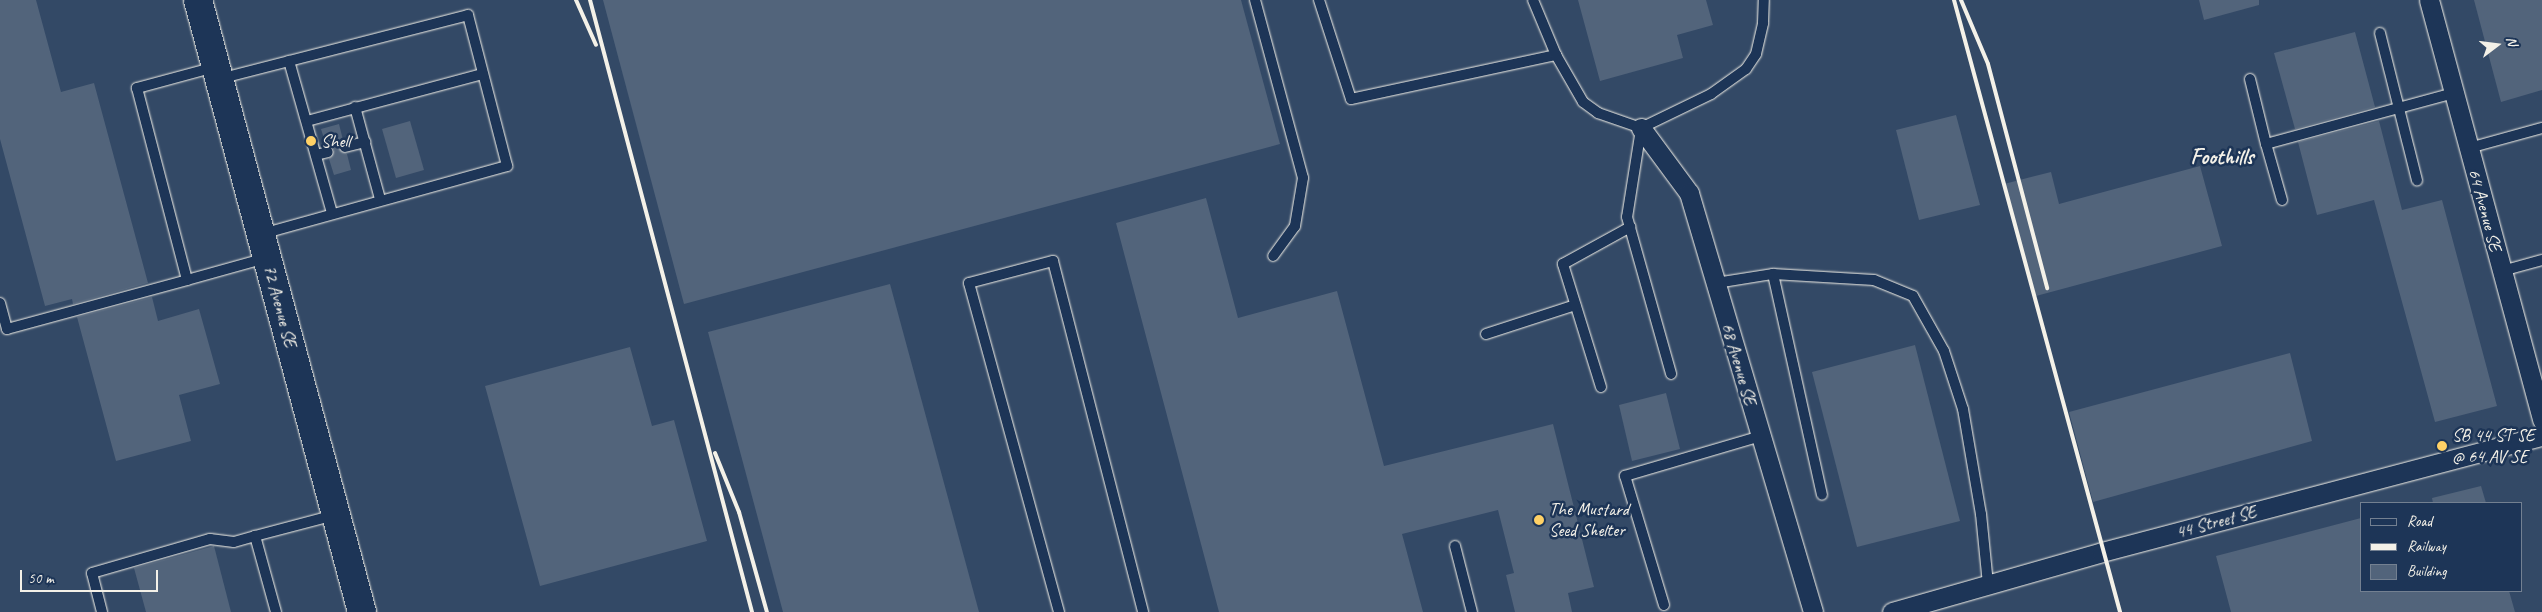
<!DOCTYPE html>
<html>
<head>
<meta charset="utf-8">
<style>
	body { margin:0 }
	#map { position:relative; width:2542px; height:612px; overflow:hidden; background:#263d5d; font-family:Caveat,sans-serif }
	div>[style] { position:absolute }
	.built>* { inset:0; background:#334966 }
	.building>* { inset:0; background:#52647b }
	.roads { filter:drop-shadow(0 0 1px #f4f1e8) drop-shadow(0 0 1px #f4f1e8) }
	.lane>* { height:10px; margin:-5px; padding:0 5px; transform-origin:5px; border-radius:5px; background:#1d3557 }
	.street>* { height:19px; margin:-9.5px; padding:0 9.5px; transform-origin:9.5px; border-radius:9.5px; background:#1d3557 }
	.secondary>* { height:28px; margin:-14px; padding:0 14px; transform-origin:14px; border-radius:14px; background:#1d3557 }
	.rail>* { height:4px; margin:-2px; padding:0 2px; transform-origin:2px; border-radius:2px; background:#f4f1e8 }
	.dots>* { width:14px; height:14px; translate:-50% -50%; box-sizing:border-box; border:2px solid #1d3557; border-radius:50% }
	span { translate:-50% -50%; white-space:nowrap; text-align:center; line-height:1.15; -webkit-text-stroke:5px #1d3557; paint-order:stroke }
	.poi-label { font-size:18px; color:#f4f1e8 }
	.left { translate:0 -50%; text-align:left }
	.street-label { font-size:18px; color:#f4f1e8 }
	.district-label { font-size:22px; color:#f4f1e8; font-weight:700 }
	.legend { position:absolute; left:2360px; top:502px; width:162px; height:90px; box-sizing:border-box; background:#1d3557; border:1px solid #738091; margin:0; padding:6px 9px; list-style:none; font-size:15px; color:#f4f1e8 }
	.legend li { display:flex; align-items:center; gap:10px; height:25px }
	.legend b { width:25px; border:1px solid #738091 }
	.north { position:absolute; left:2472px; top:20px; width:50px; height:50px; -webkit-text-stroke:4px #1d3557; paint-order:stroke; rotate:75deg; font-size:14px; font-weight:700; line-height:20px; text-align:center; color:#f4f1e8 }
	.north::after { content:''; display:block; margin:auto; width:18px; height:22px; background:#f4f1e8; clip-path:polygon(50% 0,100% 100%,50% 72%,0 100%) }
	.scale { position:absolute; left:20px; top:570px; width:138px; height:22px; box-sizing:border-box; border:2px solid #f4f1e8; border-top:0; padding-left:6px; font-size:15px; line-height:18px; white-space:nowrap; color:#f4f1e8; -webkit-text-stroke:4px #1d3557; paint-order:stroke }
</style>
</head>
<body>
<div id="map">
	<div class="built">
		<i style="clip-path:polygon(evenodd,0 0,2542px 0,2542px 612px,0 612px,0 0,2361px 503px,2521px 503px,2521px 591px,2361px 591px,2361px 503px)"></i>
	</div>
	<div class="building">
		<i style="clip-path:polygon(0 0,36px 0,61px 92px,94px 83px,148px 283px,73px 304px,72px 299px,45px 306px,0 139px)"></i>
		<i style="clip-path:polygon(603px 0,1241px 0,1280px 144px,684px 304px)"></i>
		<i style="clip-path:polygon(1578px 0,1706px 0,1713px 25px,1677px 35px,1683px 58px,1600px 81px)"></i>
		<i style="clip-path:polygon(2199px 0,2259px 0,2259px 5px,2204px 20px)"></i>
		<i style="clip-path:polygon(2474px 0,2542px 0,2542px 90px,2501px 102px)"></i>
		<i style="clip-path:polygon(2355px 32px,2375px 107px,2295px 129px,2274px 53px)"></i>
		<i style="clip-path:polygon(1956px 115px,1980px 205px,1919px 220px,1896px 130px)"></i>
		<i style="clip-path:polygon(410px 121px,424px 170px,396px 178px,382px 129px)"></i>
		<i style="clip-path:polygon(2379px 121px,2402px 210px,2442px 200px,2497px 406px,2435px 422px,2374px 200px,2317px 215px,2298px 142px)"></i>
		<i style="clip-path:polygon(339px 124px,343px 140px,339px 149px,347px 154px,351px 170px,334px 175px,329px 159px,334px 150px,326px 145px,321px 129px)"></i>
		<i style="clip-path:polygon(2200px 166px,2222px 246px,2036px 296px,2004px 184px,2051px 172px,2059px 204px)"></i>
		<i style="clip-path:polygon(1206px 198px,1238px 318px,1337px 291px,1384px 466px,1553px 424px,1594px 587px,1568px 593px,1572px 612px,1515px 612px,1506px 575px,1514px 573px,1498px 510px,1402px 534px,1423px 612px,1219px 612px,1116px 223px)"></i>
		<i style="clip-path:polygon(890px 284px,979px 612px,783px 612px,708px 332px)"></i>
		<i style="clip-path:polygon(152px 297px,158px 321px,199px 309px,220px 384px,179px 395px,191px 441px,116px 461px,77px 317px)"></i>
		<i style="clip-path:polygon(1915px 345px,1960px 521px,1857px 547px,1812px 372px)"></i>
		<i style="clip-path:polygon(630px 347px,652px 426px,674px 420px,707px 541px,540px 586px,485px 386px)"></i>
		<i style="clip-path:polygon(2290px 353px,2312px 441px,2093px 502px,2069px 412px)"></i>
		<i style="clip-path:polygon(1666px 393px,1680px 449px,1632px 461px,1619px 405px)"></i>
		<i style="clip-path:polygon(2481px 486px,2486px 503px,2433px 503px,2432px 498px)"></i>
		<i style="clip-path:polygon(2361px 518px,2361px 591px,2509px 591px,2515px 612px,2231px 612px,2216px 556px)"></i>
		<i style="clip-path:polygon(214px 546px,231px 612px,146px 612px,134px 568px)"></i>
	</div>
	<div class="roads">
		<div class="lane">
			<i style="left:1255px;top:0;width:184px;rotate:74.9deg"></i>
			<i style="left:1303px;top:178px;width:49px;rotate:99.5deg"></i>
			<i style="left:1295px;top:226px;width:37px;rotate:126deg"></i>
			<i style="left:1319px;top:0;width:104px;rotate:72.1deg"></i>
			<i style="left:1351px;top:99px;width:210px;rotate:-12.1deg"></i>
			<i style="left:1556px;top:55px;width:54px;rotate:60.1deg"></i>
			<i style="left:1583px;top:102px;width:19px;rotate:36deg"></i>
			<i style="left:1598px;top:113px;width:46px;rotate:19.2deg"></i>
			<i style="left:1641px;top:128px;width:78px;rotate:-25.9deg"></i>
			<i style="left:1711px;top:94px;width:43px;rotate:-35.5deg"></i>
			<i style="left:1746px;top:69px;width:18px;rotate:-56deg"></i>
			<i style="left:1756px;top:54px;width:32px;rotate:-77deg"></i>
			<i style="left:1763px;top:23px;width:23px;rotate:-88deg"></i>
			<i style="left:1533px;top:0;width:60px;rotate:67.3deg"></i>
			<i style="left:2380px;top:33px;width:152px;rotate:75.9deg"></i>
			<i style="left:289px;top:61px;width:158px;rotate:74.2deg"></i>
			<i style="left:215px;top:67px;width:81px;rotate:164.9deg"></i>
			<i style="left:137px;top:88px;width:198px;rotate:75.4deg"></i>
			<i style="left:187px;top:280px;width:82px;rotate:-15.6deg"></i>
			<i style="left:219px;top:79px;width:257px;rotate:-14.4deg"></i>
			<i style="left:468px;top:15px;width:156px;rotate:75.5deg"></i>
			<i style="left:507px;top:166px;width:255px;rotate:164.5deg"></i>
			<i style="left:2250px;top:79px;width:67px;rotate:76.2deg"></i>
			<i style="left:355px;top:107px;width:95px;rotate:74.8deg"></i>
			<i style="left:307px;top:121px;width:182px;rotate:-15deg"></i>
			<i style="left:1641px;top:129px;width:89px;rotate:99deg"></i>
			<i style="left:1627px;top:217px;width:163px;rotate:74.3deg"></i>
			<i style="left:345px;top:147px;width:21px;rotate:-14deg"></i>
			<i style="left:2469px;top:148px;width:76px;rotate:-15.3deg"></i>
			<i style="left:316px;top:155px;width:12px;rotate:-14deg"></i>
			<i style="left:2282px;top:200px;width:58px;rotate:-105.9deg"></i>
			<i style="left:2266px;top:144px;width:195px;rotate:-15.2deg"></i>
			<i style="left:2502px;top:271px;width:41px;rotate:-15.4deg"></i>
			<i style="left:1773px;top:274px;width:226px;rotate:77.5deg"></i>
			<i style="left:1716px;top:283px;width:58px;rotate:-9deg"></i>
			<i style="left:1773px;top:274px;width:101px;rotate:3.4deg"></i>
			<i style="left:1874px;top:280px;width:42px;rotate:22.3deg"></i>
			<i style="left:1913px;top:296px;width:63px;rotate:60.6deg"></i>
			<i style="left:1944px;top:351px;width:61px;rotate:71.9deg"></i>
			<i style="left:1963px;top:409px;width:107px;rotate:80.3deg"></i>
			<i style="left:1981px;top:514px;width:70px;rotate:84.3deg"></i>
			<i style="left:0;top:303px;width:27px;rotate:75deg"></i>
			<i style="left:7px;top:329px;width:187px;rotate:-15.2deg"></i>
			<i style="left:1486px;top:334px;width:94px;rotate:-18deg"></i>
			<i style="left:1601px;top:387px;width:129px;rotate:-107.2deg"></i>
			<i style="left:1563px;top:264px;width:77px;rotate:-28.9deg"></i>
			<i style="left:1455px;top:546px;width:68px;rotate:75.6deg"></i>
			<i style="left:1664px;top:605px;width:135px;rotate:-106.8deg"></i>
			<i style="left:1625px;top:476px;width:142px;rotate:-16.4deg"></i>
			<i style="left:102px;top:612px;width:40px;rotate:-104.4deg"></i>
			<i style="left:92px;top:573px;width:123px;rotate:-16.1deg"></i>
			<i style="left:210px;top:539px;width:24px;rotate:7deg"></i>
			<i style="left:234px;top:542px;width:22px;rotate:-16deg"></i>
			<i style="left:276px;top:612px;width:79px;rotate:-105.4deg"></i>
			<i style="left:255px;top:536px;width:83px;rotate:-14.7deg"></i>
			<i style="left:1059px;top:612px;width:341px;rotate:-105.3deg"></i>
			<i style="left:969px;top:283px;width:87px;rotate:-14.7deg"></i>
			<i style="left:1053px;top:261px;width:362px;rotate:75.6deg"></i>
		</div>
		<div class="street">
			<i style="left:2429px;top:0;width:435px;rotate:74.9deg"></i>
			<i style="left:1641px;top:128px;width:81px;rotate:53.6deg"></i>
			<i style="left:1689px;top:193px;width:437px;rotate:73.5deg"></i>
			<i style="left:1892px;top:612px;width:218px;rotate:-15.9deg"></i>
			<i style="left:2102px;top:552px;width:455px;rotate:-14.8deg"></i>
		</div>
		<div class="secondary">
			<i style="left:198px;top:0;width:634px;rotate:75deg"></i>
		</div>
	</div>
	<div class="rail">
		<i style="left:576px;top:0;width:49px;rotate:66deg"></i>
		<i style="left:590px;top:0;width:633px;rotate:75.17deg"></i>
		<i style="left:1954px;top:0;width:634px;rotate:74.82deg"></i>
		<i style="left:1961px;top:0;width:69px;rotate:67.1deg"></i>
		<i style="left:1988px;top:64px;width:232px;rotate:75.2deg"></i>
		<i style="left:715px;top:453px;width:64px;rotate:67.9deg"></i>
		<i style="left:739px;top:512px;width:104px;rotate:74.4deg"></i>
	</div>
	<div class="dots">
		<i style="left:311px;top:141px;background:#ffd166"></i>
		<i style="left:2442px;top:446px;background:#ffd166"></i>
		<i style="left:1539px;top:520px;background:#ffd166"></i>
	</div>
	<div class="poi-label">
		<span class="left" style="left:321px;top:141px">Shell</span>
		<span class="left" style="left:2452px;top:446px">SB 44 ST SE<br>@ 64 AV SE</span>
		<span class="left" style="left:1549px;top:520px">The Mustard<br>Seed Shelter</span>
	</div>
	<div class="street-label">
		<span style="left:2485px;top:210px;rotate:75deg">64 Avenue SE</span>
		<span style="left:280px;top:306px;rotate:75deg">72 Avenue SE</span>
		<span style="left:1739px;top:364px;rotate:74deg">68 Avenue SE</span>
		<span style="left:2216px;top:522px;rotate:-15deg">44 Street SE</span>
	</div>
	<div class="district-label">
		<span style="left:2222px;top:158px">Foothills</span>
	</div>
	<ul class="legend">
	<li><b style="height:6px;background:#1d3557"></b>Road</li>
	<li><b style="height:6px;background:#f4f1e8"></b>Railway</li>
	<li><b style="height:14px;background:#52647b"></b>Building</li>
	</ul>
	<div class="north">N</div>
	<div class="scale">50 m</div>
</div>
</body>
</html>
